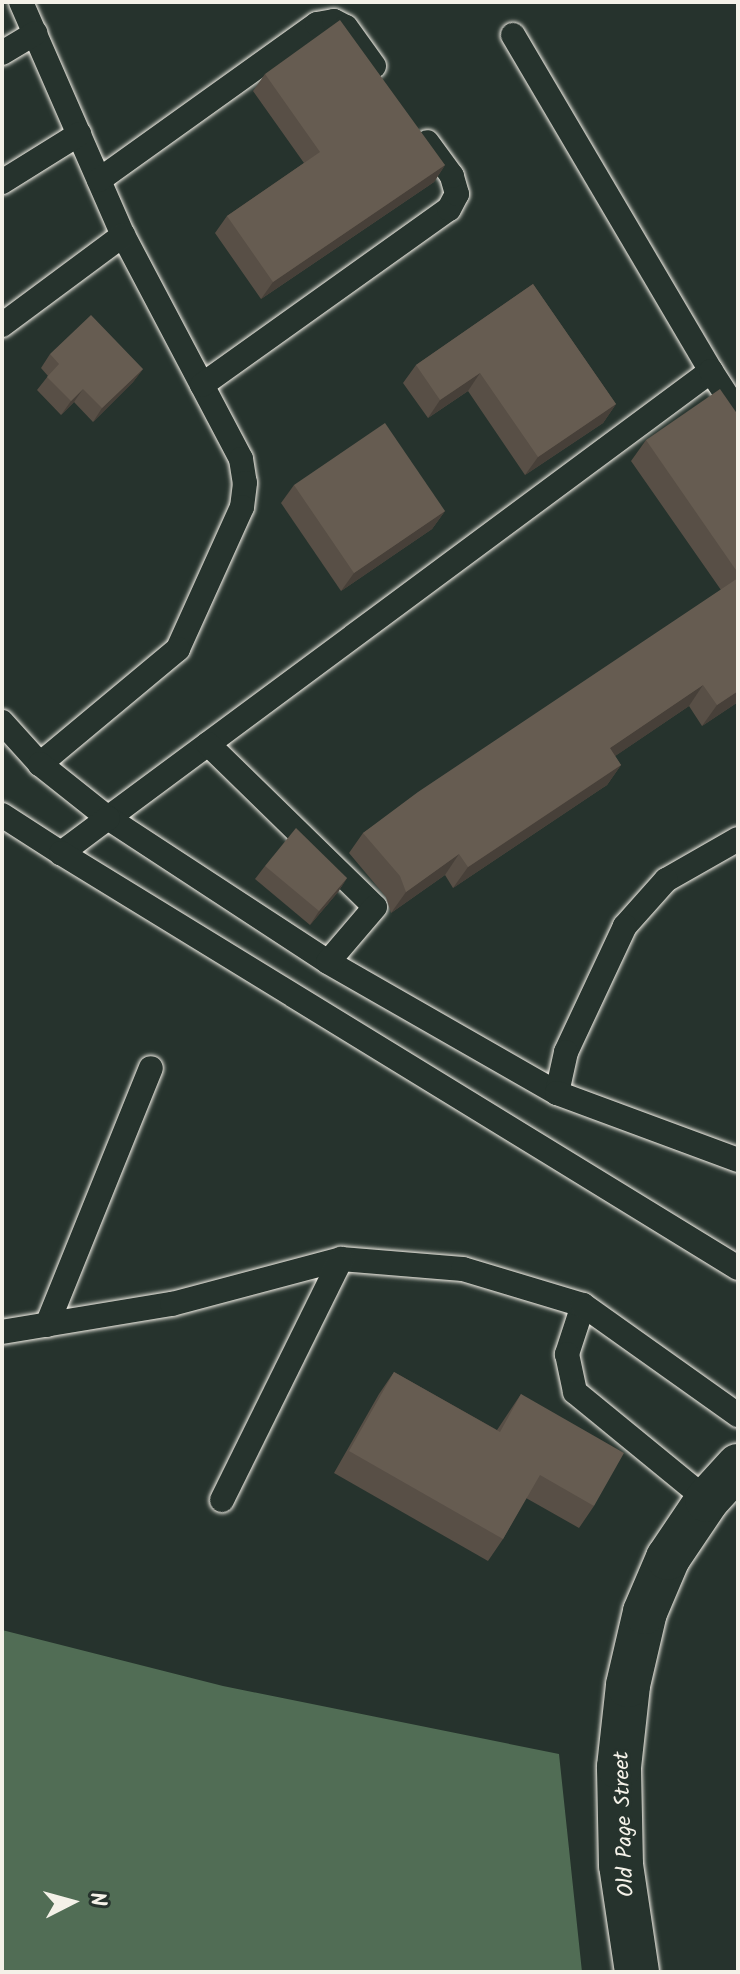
<!DOCTYPE html>
<html>
<head>
<meta charset="utf-8">
<style>
	body { margin:0 }
	#map { position:relative; width:740px; height:1974px; overflow:hidden; background:#26332d; font-family:Kalam,sans-serif }
	div>[style] { position:absolute }
	.green>* { inset:0; background:#516d55 }
	.roads { filter:drop-shadow(0 0 2px #f4f1e8) drop-shadow(0 0 2px #f4f1e8) }
	.lane>* { height:24px; margin:-12px; padding:0 12px; transform-origin:12px; border-radius:12px; background:#26332d }
	.street>* { height:44px; margin:-22px; padding:0 22px; transform-origin:22px; border-radius:22px; background:#26332d }
	.wall>* { inset:0; background:#584f46 }
	.shaded-wall>* { inset:0; background:#474039 }
	.building>* { inset:0; background:#665c51 }
	span { translate:-50% -50%; white-space:nowrap; text-align:center; line-height:1.15; -webkit-text-stroke:6px #26332d; paint-order:stroke }
	.street-label { font-size:22px; color:#f4f1e8 }
	.frame { position:absolute; inset:0; border:4px solid #f4f1e8; pointer-events:none }
	.north { position:absolute; left:32px; top:1862px; width:80px; height:80px; -webkit-text-stroke:6px #26332d; paint-order:stroke; rotate:84deg; font-size:22px; font-weight:700; line-height:32px; text-align:center; color:#f4f1e8 }
	.north::after { content:''; display:block; margin:auto; width:28px; height:36px; background:#f4f1e8; clip-path:polygon(50% 0,100% 100%,50% 72%,0 100%) }
</style>
</head>
<body>
<div id="map">
	<div class="green">
		<i style="clip-path:polygon(2px 1630px,223px 1686px,559px 1754px,582px 1972px,2px 1972px)"></i>
	</div>
	<div class="roads">
		<div class="lane">
			<i style="left:21px;top:2px;width:254px;rotate:66.4deg"></i>
			<i style="left:123px;top:235px;width:253px;rotate:62.2deg"></i>
			<i style="left:241px;top:459px;width:24px;rotate:81deg"></i>
			<i style="left:245px;top:483px;width:24px;rotate:97deg"></i>
			<i style="left:242px;top:507px;width:156px;rotate:114.3deg"></i>
			<i style="left:178px;top:649px;width:180px;rotate:140.2deg"></i>
			<i style="left:513px;top:35px;width:390px;rotate:59.5deg"></i>
			<i style="left:711px;top:371px;width:751px;rotate:143.45deg"></i>
			<i style="left:108px;top:818px;width:263px;rotate:33.2deg"></i>
			<i style="left:328px;top:962px;width:264px;rotate:29.8deg"></i>
			<i style="left:2px;top:53px;width:39px;rotate:-31deg"></i>
			<i style="left:99px;top:180px;width:268px;rotate:-35.6deg"></i>
			<i style="left:317px;top:24px;width:17px;rotate:-10deg"></i>
			<i style="left:334px;top:21px;width:13px;rotate:27deg"></i>
			<i style="left:346px;top:27px;width:48px;rotate:54.3deg"></i>
			<i style="left:2px;top:182px;width:91px;rotate:-31.9deg"></i>
			<i style="left:2px;top:325px;width:151px;rotate:-36.6deg"></i>
			<i style="left:711px;top:371px;width:50px;rotate:57.3deg"></i>
			<i style="left:202px;top:385px;width:303px;rotate:-35.5deg"></i>
			<i style="left:449px;top:209px;width:17px;rotate:-62deg"></i>
			<i style="left:457px;top:194px;width:19px;rotate:-106deg"></i>
			<i style="left:452px;top:176px;width:42px;rotate:-126.3deg"></i>
			<i style="left:2px;top:722px;width:57px;rotate:47.9deg"></i>
			<i style="left:40px;top:764px;width:87px;rotate:38.5deg"></i>
			<i style="left:108px;top:818px;width:59px;rotate:143.3deg"></i>
			<i style="left:61px;top:853px;width:70px;rotate:-147.2deg"></i>
			<i style="left:208px;top:744px;width:233px;rotate:44.3deg"></i>
			<i style="left:375px;top:907px;width:72px;rotate:130.5deg"></i>
			<i style="left:738px;top:839px;width:83px;rotate:150.3deg"></i>
			<i style="left:666px;top:880px;width:62px;rotate:131.7deg"></i>
			<i style="left:625px;top:926px;width:139px;rotate:115.1deg"></i>
			<i style="left:566px;top:1052px;width:42px;rotate:102.4deg"></i>
			<i style="left:557px;top:1093px;width:193px;rotate:20.3deg"></i>
			<i style="left:61px;top:853px;width:794px;rotate:31.51deg"></i>
			<i style="left:583px;top:1305px;width:52px;rotate:108.1deg"></i>
			<i style="left:567px;top:1354px;width:39px;rotate:78deg"></i>
			<i style="left:575px;top:1392px;width:171px;rotate:39.3deg"></i>
			<i style="left:47px;top:1325px;width:277px;rotate:-68deg"></i>
			<i style="left:2px;top:1332px;width:172px;rotate:-9.4deg"></i>
			<i style="left:172px;top:1304px;width:175px;rotate:-14.9deg"></i>
			<i style="left:341px;top:1259px;width:122px;rotate:4.7deg"></i>
			<i style="left:463px;top:1269px;width:125px;rotate:16.7deg"></i>
			<i style="left:583px;top:1305px;width:190px;rotate:35.4deg"></i>
			<i style="left:222px;top:1500px;width:269px;rotate:-63.7deg"></i>
		</div>
		<div class="street">
			<i style="left:637px;top:1972px;width:108px;rotate:-98.5deg"></i>
			<i style="left:621px;top:1865px;width:98px;rotate:-91.2deg"></i>
			<i style="left:619px;top:1767px;width:82px;rotate:-83.7deg"></i>
			<i style="left:628px;top:1685px;width:75px;rotate:-76.9deg"></i>
			<i style="left:645px;top:1612px;width:59px;rotate:-66.9deg"></i>
			<i style="left:668px;top:1558px;width:70px;rotate:-56.1deg"></i>
			<i style="left:707px;top:1500px;width:46px;rotate:-47.6deg"></i>
		</div>
	</div>
	<div class="wall">
		<i style="clip-path:polygon(265px 74px,445px 165px,434px 182px,261px 299px,215px 233px,227px 216px,304px 163px,253px 91px)"></i>
		<i style="clip-path:polygon(533px 284px,616px 404px,603px 423px,525px 475px,468px 391px,428px 418px,403px 383px,416px 365px)"></i>
		<i style="clip-path:polygon(50px 354px,143px 369px,133px 382px,93px 422px,74px 402px,61px 415px,37px 390px,48px 376px,41px 368px)"></i>
		<i style="clip-path:polygon(738px 415px,738px 702px,702px 726px,689px 706px,615px 756px,621px 765px,607px 785px,453px 888px,445px 875px,391px 913px,386px 897px,349px 853px,363px 833px,721px 590px,631px 461px,646px 440px)"></i>
		<i style="clip-path:polygon(294px 485px,445px 511px,432px 529px,341px 591px,281px 503px)"></i>
		<i style="clip-path:polygon(265px 866px,347px 878px,338px 892px,310px 925px,255px 879px)"></i>
		<i style="clip-path:polygon(394px 1372px,497px 1430px,521px 1394px,594px 1506px,579px 1528px,526px 1498px,503px 1539px,488px 1561px,334px 1473px,379px 1394px)"></i>
	</div>
	<div class="shaded-wall">
		<i style="clip-path:polygon(445px 165px,434px 182px,261px 299px,273px 282px)"></i>
		<i style="clip-path:polygon(143px 369px,133px 382px,93px 422px,102px 408px)"></i>
		<i style="clip-path:polygon(480px 373px,468px 391px,428px 418px,440px 400px)"></i>
		<i style="clip-path:polygon(83px 389px,74px 402px,61px 415px,71px 401px)"></i>
		<i style="clip-path:polygon(616px 404px,603px 423px,525px 475px,538px 457px)"></i>
		<i style="clip-path:polygon(445px 511px,432px 529px,341px 591px,354px 573px)"></i>
		<i style="clip-path:polygon(703px 685px,689px 706px,596px 769px,610px 748px)"></i>
		<i style="clip-path:polygon(738px 691px,738px 702px,702px 726px,717px 705px)"></i>
		<i style="clip-path:polygon(621px 765px,607px 785px,453px 888px,468px 867px)"></i>
		<i style="clip-path:polygon(459px 854px,445px 875px,391px 913px,406px 892px)"></i>
		<i style="clip-path:polygon(347px 878px,338px 892px,310px 925px,319px 911px)"></i>
	</div>
	<div class="building">
		<i style="clip-path:polygon(340px 20px,445px 165px,273px 282px,227px 216px,320px 152px,265px 74px)"></i>
		<i style="clip-path:polygon(533px 284px,616px 404px,538px 457px,480px 373px,440px 400px,416px 365px)"></i>
		<i style="clip-path:polygon(91px 315px,143px 369px,102px 408px,83px 389px,71px 401px,47px 377px,59px 364px,50px 354px)"></i>
		<i style="clip-path:polygon(720px 389px,738px 415px,738px 573px,646px 440px)"></i>
		<i style="clip-path:polygon(385px 423px,445px 511px,354px 573px,294px 485px)"></i>
		<i style="clip-path:polygon(738px 578px,738px 691px,717px 705px,703px 685px,610px 748px,621px 765px,468px 867px,459px 854px,406px 892px,400px 876px,363px 833px,418px 792px)"></i>
		<i style="clip-path:polygon(296px 828px,347px 878px,319px 911px,265px 866px)"></i>
		<i style="clip-path:polygon(394px 1372px,500px 1432px,521px 1394px,624px 1453px,594px 1506px,540px 1475px,503px 1539px,349px 1451px)"></i>
	</div>
	<div class="street-label">
		<span style="left:625px;top:1824px;rotate:-92deg">Old Page Street</span>
	</div>
	<div class="frame"></div>
	<div class="north">N</div>
</div>
</body>
</html>
